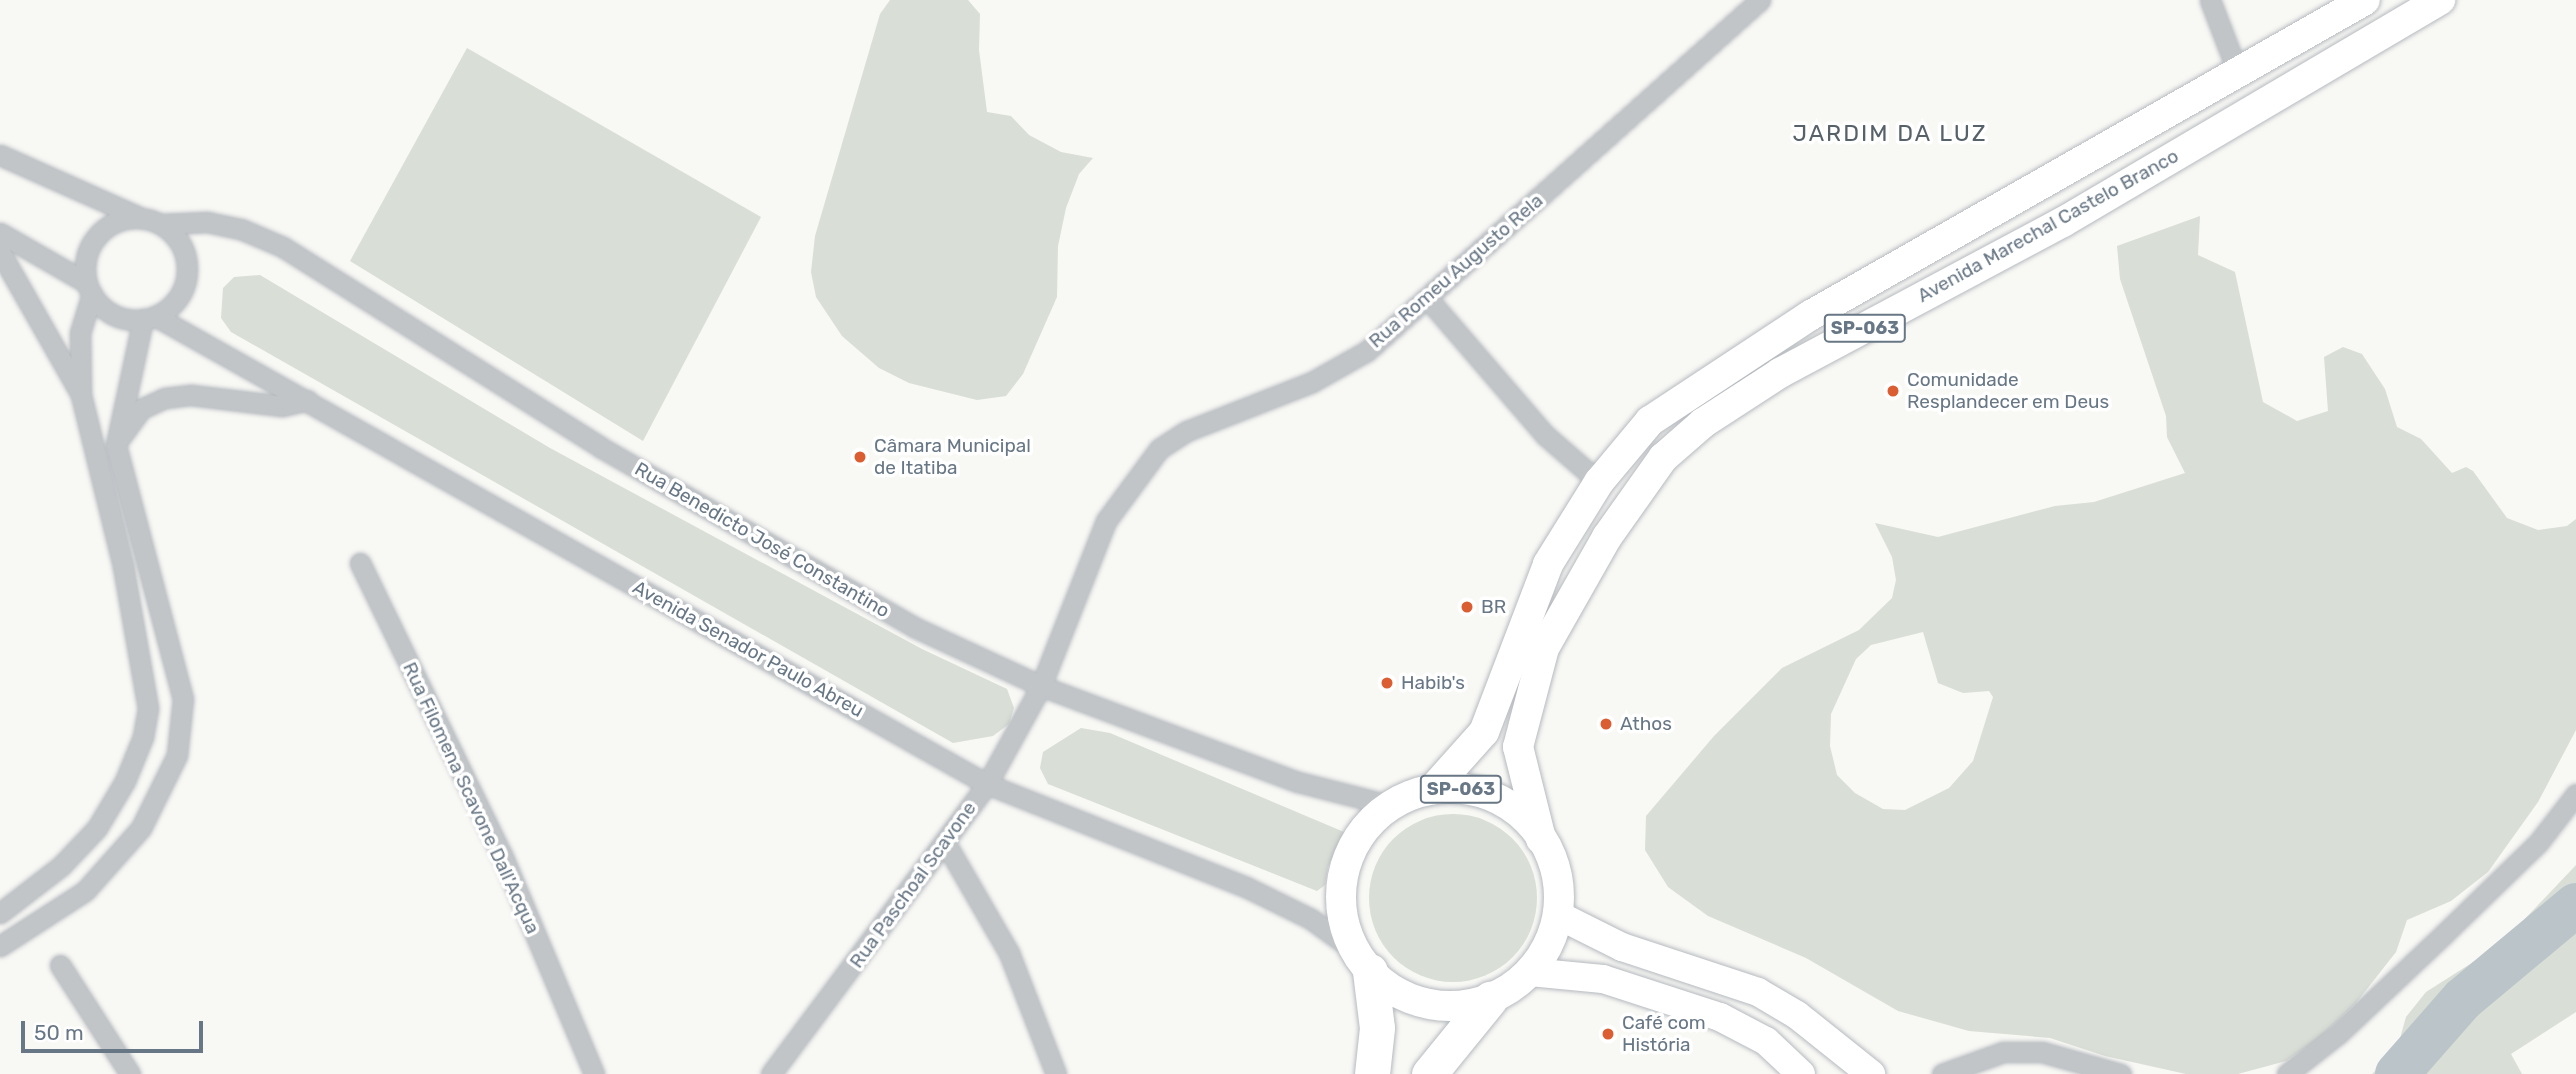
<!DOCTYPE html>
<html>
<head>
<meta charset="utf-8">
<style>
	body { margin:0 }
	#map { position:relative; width:2576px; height:1074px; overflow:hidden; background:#f8f8f5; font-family:Rubik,sans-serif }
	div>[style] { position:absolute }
	.green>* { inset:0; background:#d9ded6 }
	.round { border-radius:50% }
	.river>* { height:44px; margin:-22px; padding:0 22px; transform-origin:22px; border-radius:22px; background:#bbc4c9 }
	.roads { filter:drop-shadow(0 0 2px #b6babf) drop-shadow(0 0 2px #b6babf) }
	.street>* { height:19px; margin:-9.5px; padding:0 9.5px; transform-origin:9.5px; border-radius:9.5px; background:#c1c5c8 }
	.street>.ring { margin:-9.5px; padding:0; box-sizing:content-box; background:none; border:19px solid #c1c5c8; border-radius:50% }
	.secondary>* { height:28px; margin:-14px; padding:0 14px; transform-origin:14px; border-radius:14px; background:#fff }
	.primary>* { height:30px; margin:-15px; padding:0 15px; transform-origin:15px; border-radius:15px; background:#fff }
	.primary>.ring { margin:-15px; padding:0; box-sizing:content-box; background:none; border:30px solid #fff; border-radius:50% }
	.highway>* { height:35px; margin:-17.5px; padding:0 17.5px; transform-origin:17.5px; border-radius:17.5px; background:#fff }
	.dots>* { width:19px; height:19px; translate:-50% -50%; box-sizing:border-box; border:4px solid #fff; border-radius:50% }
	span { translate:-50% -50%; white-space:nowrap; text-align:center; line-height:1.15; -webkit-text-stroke:7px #fff; paint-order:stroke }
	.shield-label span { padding:2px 5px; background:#fff; border:2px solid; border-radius:5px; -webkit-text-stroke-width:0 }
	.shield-label { font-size:18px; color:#687785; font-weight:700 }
	.street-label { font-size:19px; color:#687785 }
	.poi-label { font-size:19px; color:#687785 }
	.left { translate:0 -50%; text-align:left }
	.quarter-label { font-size:23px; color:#56616a; letter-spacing:2px }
	.scale { position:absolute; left:21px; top:1021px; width:182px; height:32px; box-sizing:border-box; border:4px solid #687785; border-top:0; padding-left:9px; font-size:21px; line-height:24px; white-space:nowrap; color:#687785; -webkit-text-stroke:5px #fff; paint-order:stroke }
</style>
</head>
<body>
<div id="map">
	<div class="green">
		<i style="clip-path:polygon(890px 0,968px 0,980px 14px,979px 50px,987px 112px,1011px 116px,1029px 135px,1061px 152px,1093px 158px,1079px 174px,1066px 208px,1058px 246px,1057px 297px,1023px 374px,1006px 396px,977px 400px,909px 383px,879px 368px,842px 336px,816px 297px,811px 272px,815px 236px,880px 14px)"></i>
		<i style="clip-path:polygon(467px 48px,761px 217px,643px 441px,350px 261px)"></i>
		<i style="clip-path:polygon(evenodd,2200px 216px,2198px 255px,2235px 272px,2263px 402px,2297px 421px,2328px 411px,2324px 357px,2343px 347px,2362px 354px,2385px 389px,2397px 427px,2421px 439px,2452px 473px,2466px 467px,2473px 471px,2507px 518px,2538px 530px,2567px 526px,2576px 519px,2576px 730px,2538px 802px,2488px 872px,2451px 901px,2407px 920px,2396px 952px,2356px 1003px,2321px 1037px,2286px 1061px,2238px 1074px,2186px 1074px,2105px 1056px,2050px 1038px,1969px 1031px,1898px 1011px,1806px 958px,1708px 916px,1668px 887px,1645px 850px,1646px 816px,1714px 736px,1782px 668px,1859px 630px,1892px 598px,1896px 580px,1892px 557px,1875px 523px,1938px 537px,2055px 506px,2094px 502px,2185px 473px,2167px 437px,2166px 416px,2120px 279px,2117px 246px,2200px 216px,1923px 632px,1938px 683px,1963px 693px,1989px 691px,1993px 697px,1973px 761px,1949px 788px,1905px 810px,1883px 809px,1855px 793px,1837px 775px,1830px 746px,1831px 714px,1856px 659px,1871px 645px,1923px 632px)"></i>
		<i style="clip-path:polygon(260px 275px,550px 448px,922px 649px,1007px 689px,1014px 708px,1009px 724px,993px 736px,953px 743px,231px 332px,221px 318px,223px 288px,234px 277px)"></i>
		<i style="clip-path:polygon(1081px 728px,1110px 733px,1344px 832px,1328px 867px,1325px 885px,1317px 891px,1048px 784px,1040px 768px,1043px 752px)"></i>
		<i class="round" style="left:1369px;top:814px;width:168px;height:168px"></i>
		<i style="clip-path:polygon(2576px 865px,2576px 1012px,2511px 1054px,2522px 1074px,2372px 1074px,2397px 1049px,2406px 1017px,2426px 992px,2500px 945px)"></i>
	</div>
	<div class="river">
		<i style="left:2397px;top:1074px;width:100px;rotate:-48.7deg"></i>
		<i style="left:2463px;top:999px;width:147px;rotate:-39.8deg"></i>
	</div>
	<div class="roads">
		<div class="street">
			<i style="left:2210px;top:0;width:78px;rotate:69deg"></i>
			<i style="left:0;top:155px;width:152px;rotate:24deg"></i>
			<i class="ring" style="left:85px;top:218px;width:83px;height:83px"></i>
			<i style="left:162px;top:224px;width:45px;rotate:-2.5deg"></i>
			<i style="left:207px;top:222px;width:35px;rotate:12deg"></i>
			<i style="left:241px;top:229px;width:46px;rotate:23.2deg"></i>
			<i style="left:283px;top:247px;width:375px;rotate:32.2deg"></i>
			<i style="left:600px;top:447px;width:362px;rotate:29.8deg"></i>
			<i style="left:914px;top:627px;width:140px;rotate:24.9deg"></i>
			<i style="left:1041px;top:686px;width:274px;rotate:20.5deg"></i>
			<i style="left:1298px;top:782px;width:97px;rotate:14.3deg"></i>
			<i style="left:0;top:233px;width:100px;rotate:29.9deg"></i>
			<i style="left:0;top:252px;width:160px;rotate:60.4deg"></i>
			<i style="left:1428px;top:299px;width:179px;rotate:49.3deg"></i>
			<i style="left:1545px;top:435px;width:72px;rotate:41deg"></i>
			<i style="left:155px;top:316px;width:955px;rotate:29.36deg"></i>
			<i style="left:987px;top:784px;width:279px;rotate:21.7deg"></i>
			<i style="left:1246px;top:887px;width:72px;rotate:26.2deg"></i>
			<i style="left:1311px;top:919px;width:54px;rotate:36deg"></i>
			<i style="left:120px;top:438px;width:36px;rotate:-54deg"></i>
			<i style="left:141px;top:409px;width:26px;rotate:-25deg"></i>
			<i style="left:165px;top:398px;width:26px;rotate:-7deg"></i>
			<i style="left:191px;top:395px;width:92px;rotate:6.9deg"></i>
			<i style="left:282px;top:406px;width:26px;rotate:-13deg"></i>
			<i style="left:360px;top:563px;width:325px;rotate:64.1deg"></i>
			<i style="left:502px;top:855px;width:238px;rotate:67.2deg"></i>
			<i style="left:946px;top:844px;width:126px;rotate:60deg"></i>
			<i style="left:1009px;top:953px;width:130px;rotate:68.8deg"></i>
			<i style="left:0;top:913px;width:77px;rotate:-37.6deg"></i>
			<i style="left:61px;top:866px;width:52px;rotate:-46.5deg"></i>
			<i style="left:97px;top:828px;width:55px;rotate:-59.2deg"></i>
			<i style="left:125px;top:781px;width:48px;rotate:-67.8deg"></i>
			<i style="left:143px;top:737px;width:29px;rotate:-80deg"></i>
			<i style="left:148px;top:708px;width:144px;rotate:-100deg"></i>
			<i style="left:123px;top:566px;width:176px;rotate:-103.8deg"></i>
			<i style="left:81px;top:395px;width:62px;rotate:-90.9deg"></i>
			<i style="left:80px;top:333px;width:41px;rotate:-72.9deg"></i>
			<i style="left:0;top:946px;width:101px;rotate:-32.9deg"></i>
			<i style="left:85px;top:891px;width:84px;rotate:-48.4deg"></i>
			<i style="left:141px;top:828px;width:81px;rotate:-63.7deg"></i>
			<i style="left:177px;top:755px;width:56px;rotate:-83.9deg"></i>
			<i style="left:183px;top:699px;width:263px;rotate:-104.8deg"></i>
			<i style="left:116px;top:445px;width:129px;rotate:-77.9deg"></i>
			<i style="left:60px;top:965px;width:130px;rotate:57.3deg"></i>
			<i style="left:771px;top:1074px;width:362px;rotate:-53.3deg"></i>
			<i style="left:987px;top:784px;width:112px;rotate:-61.1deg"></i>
			<i style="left:1041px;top:686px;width:177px;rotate:-68.5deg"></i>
			<i style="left:1106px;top:521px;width:89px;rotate:-53.6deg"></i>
			<i style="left:1159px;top:449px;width:33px;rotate:-33deg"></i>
			<i style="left:1187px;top:431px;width:134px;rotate:-21.4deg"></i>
			<i style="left:1312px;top:382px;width:63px;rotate:-29.4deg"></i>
			<i style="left:1367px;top:351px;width:527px;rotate:-41.77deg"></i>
			<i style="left:1942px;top:1074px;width:65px;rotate:-19.8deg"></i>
			<i style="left:2003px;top:1052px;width:39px"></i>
			<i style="left:2042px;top:1052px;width:82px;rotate:15.6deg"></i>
			<i style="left:2287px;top:1074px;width:65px;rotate:-38.1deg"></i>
			<i style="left:2338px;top:1034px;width:147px;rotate:-43.3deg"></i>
			<i style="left:2445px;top:933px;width:129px;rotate:-44.1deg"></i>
			<i style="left:2538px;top:843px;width:62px;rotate:-52.2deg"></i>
		</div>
		<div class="secondary">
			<i style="left:1558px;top:915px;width:72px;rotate:26.6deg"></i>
			<i style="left:1622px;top:947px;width:143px;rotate:18.3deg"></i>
			<i style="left:1758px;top:992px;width:45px;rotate:30.5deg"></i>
			<i style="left:1797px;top:1015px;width:95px;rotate:38.6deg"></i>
			<i style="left:1530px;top:972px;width:73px;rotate:5.5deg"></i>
			<i style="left:1603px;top:979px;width:123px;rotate:18deg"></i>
			<i style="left:1720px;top:1017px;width:52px;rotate:27.6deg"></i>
			<i style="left:1766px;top:1041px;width:48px;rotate:43.3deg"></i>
		</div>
		<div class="primary">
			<i class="ring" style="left:1341px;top:788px;width:188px;height:188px"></i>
			<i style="left:1433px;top:789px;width:76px;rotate:-48.2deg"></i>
			<i style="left:1484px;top:732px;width:180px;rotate:-69.1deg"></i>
			<i style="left:1548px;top:564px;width:97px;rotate:-58.1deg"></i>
			<i style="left:1599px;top:482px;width:80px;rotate:-50.1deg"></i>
			<i style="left:1650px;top:421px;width:193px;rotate:-33.4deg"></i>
			<i style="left:1811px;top:315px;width:637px;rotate:-29.62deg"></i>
			<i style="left:1541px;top:839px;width:95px;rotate:-104deg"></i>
			<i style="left:1518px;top:747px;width:102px;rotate:-75.3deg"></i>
			<i style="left:1544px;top:648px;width:128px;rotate:-60.4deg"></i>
			<i style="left:1607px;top:537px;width:97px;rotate:-54.7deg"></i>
			<i style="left:1663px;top:458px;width:53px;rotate:-41.2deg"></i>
			<i style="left:1703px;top:423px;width:92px;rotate:-33deg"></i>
			<i style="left:1780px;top:373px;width:321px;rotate:-28.1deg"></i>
			<i style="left:2063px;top:222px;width:438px;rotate:-30.5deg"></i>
		</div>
		<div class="highway">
			<i style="left:1370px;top:971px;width:57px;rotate:83deg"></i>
			<i style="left:1377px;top:1028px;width:46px;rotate:96.2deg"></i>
			<i style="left:1429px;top:1074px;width:97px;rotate:-50.9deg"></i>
		</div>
	</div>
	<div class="dots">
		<i style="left:1893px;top:391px;background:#db5d32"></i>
		<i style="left:860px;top:457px;background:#db5d32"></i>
		<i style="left:1467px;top:607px;background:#db5d32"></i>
		<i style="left:1387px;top:683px;background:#db5d32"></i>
		<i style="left:1606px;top:724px;background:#db5d32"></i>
		<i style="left:1608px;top:1034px;background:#db5d32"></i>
	</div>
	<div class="shield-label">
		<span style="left:1865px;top:328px">SP-063</span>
		<span style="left:1461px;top:789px">SP-063</span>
	</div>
	<div class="street-label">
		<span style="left:2048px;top:226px;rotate:-29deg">Avenida Marechal Castelo Branco</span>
		<span style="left:1456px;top:271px;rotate:-41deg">Rua Romeu Augusto Rela</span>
		<span style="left:762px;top:540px;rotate:30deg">Rua Benedicto José Constantino</span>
		<span style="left:748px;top:649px;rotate:29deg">Avenida Senador Paulo Abreu</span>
		<span style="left:471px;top:798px;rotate:65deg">Rua Filomena Scavone Dall'Acqua</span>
		<span style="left:913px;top:885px;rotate:-54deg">Rua Paschoal Scavone</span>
	</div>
	<div class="poi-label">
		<span class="left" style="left:1907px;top:391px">Comunidade<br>Resplandecer em Deus</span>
		<span class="left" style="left:874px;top:457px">Câmara Municipal<br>de Itatiba</span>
		<span class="left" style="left:1481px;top:607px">BR</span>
		<span class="left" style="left:1401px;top:683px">Habib's</span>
		<span class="left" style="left:1620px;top:724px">Athos</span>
		<span class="left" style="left:1622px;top:1034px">Café com<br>História</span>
	</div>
	<div class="quarter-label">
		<span style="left:1890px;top:133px">JARDIM DA LUZ</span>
	</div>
	<div class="scale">50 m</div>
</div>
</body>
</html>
